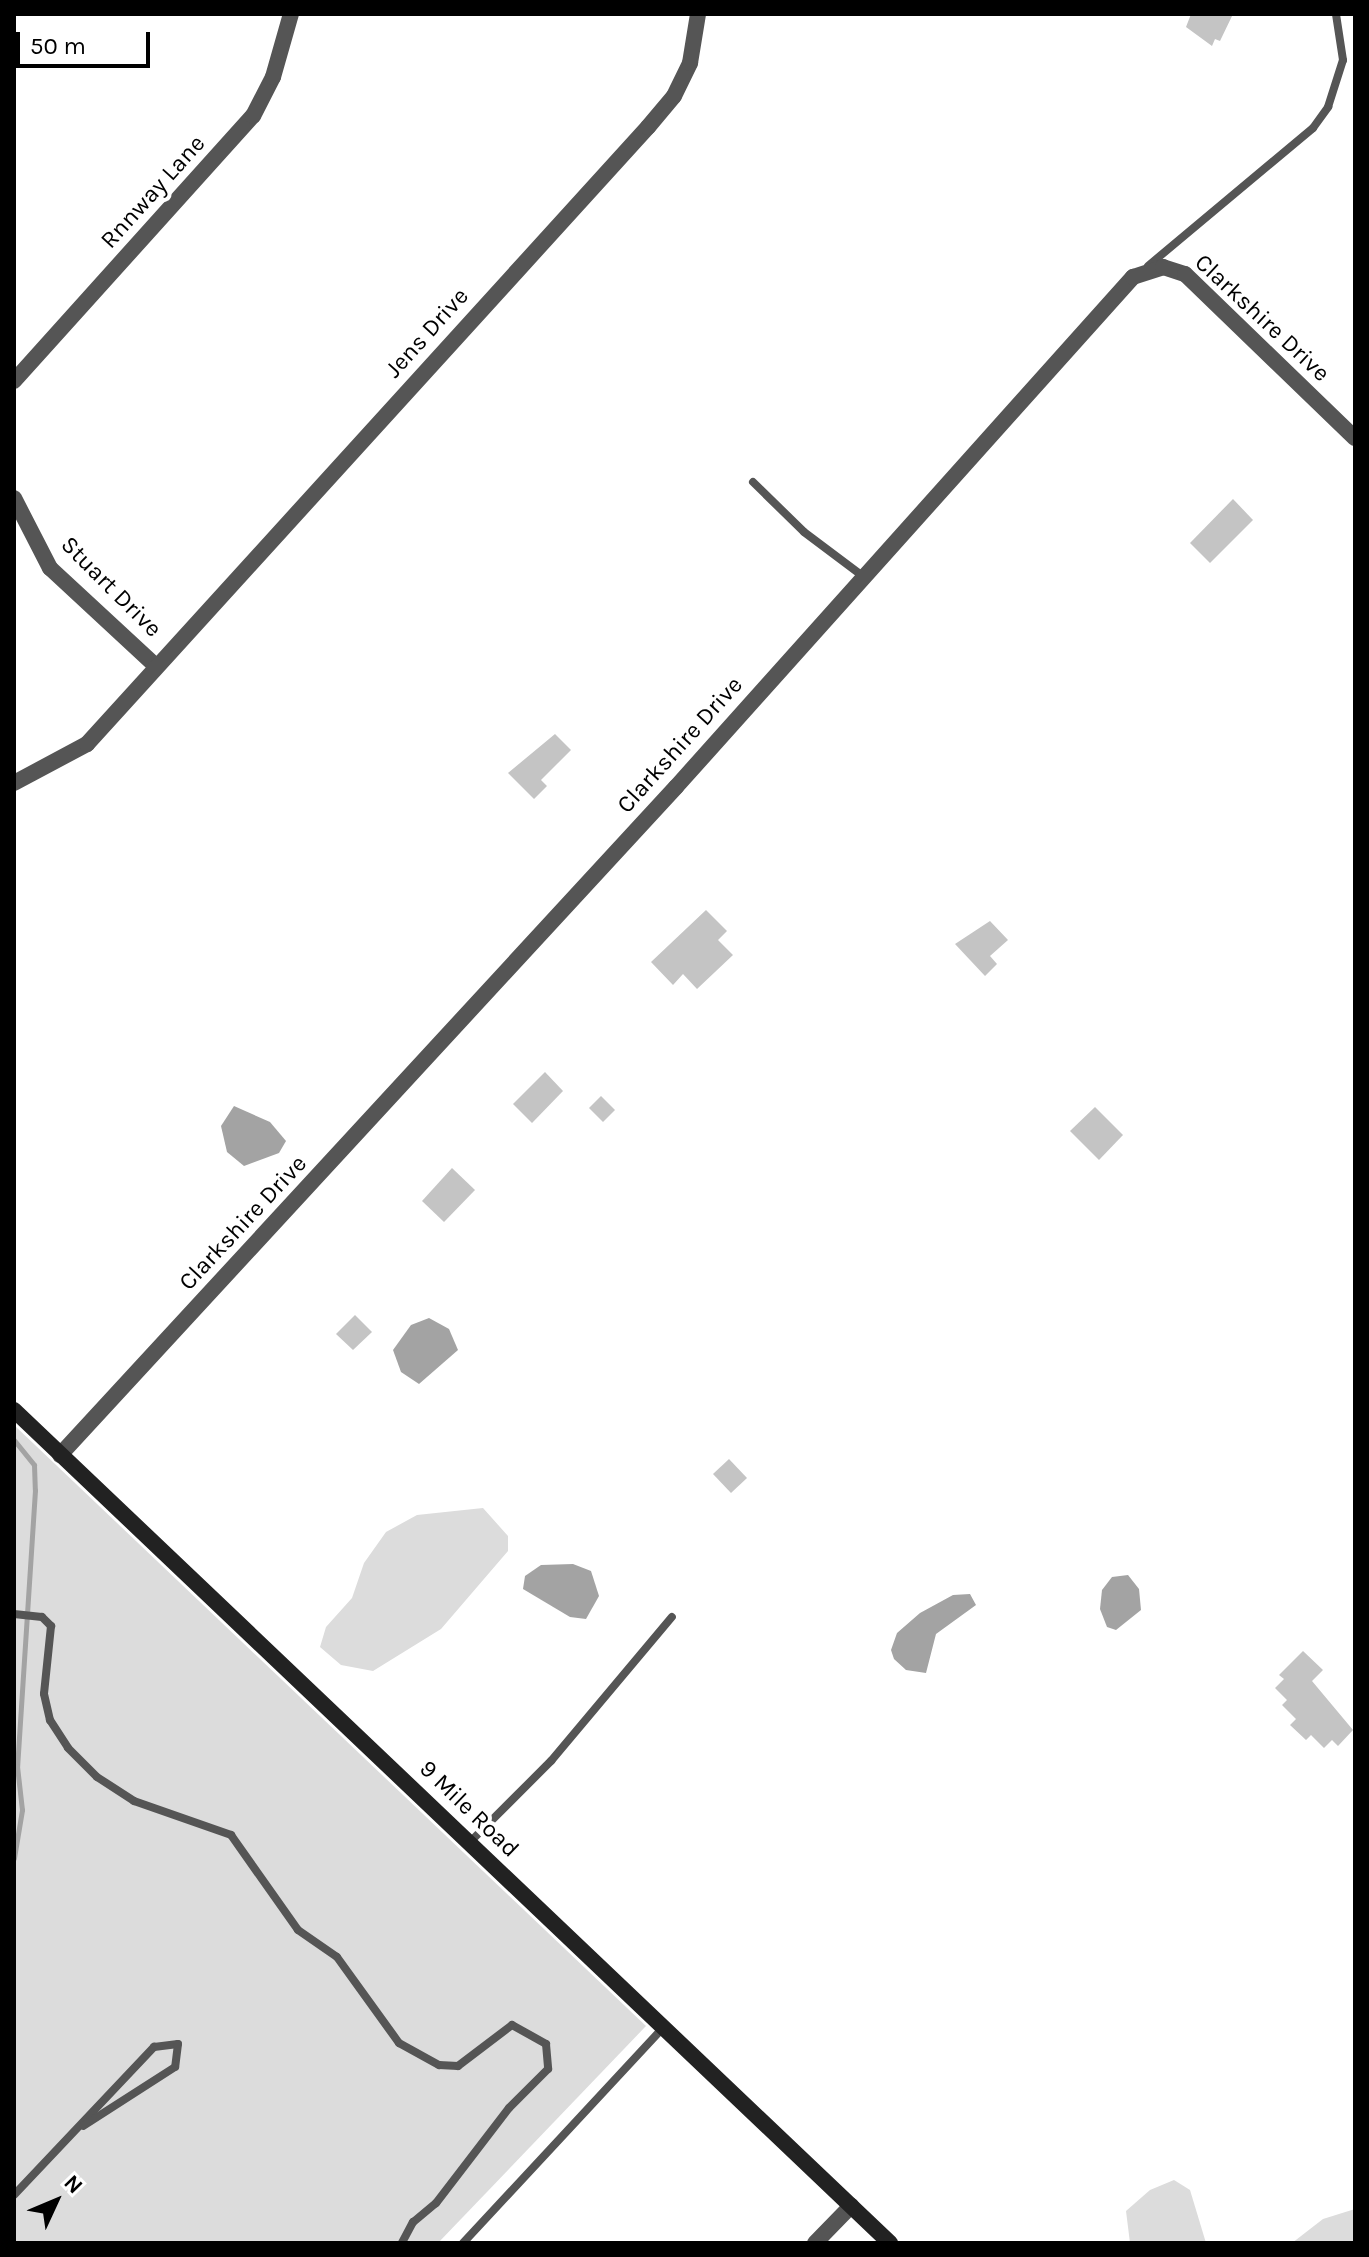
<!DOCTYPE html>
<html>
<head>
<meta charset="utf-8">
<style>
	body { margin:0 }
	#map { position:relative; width:1369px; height:2257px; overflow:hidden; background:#fff; font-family:Karla,sans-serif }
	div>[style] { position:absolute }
	.green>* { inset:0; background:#dcdcdc }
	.water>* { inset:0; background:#a3a3a3 }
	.stream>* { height:5px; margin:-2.5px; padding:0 2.5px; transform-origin:2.5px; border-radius:2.5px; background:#a3a3a3 }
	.building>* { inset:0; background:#c4c4c4 }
	.lane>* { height:8px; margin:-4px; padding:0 4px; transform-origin:4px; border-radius:4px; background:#555 }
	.street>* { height:16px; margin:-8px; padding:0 8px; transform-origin:8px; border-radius:8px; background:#555 }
	.secondary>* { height:16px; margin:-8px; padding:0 8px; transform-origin:8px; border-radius:8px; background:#222 }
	span { translate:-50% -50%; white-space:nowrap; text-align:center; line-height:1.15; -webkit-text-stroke:8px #fff; paint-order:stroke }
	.street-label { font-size:24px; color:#000 }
	.frame { position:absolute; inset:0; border:16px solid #000; pointer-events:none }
	.north { position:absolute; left:16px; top:2161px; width:80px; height:80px; -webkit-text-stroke:6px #fff; paint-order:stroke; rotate:46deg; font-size:22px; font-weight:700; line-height:32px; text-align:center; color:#000 }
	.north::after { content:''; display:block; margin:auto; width:28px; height:36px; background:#000; clip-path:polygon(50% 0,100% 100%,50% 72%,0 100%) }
	.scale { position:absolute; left:16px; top:32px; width:134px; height:36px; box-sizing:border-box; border:4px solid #000; border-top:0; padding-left:10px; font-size:24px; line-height:28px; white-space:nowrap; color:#000; -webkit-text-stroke:6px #fff; paint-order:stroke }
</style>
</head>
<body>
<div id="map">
	<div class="green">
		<i style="clip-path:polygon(14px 1425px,646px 2026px,438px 2243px,14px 2243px)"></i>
		<i style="clip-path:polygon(483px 1508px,508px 1536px,508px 1551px,441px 1629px,373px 1671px,341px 1665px,320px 1647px,326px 1627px,352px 1598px,364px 1563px,386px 1532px,417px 1515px)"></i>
		<i style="clip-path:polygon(1174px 2180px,1190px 2190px,1206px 2243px,1130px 2243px,1126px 2211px,1150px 2190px)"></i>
		<i style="clip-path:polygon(1355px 2209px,1355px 2243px,1292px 2243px,1323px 2219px)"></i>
	</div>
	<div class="water">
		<i style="clip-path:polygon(234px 1106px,270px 1122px,286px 1141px,279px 1153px,244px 1166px,227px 1152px,221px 1126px)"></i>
		<i style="clip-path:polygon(429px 1318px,449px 1329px,458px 1350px,419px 1384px,401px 1372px,393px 1350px,411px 1325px)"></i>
		<i style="clip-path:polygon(573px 1564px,591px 1571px,599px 1596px,586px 1619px,570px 1617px,523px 1589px,525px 1576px,541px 1565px)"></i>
		<i style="clip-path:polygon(1128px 1575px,1139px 1589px,1141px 1610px,1116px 1630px,1107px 1627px,1100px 1609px,1102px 1590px,1112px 1577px)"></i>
		<i style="clip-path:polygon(970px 1594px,976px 1605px,936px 1634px,926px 1673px,906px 1670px,894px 1659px,891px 1650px,897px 1633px,920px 1613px,953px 1595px)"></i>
	</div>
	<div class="stream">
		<i style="left:14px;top:1440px;width:32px;rotate:51deg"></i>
		<i style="left:34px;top:1465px;width:25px;rotate:88deg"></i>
		<i style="left:35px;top:1490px;width:277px;rotate:93.7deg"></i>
		<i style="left:17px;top:1766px;width:44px;rotate:83.5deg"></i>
		<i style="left:22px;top:1810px;width:49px;rotate:99.5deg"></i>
	</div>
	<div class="building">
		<i style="clip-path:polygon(1191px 14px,1233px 14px,1220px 41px,1215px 39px,1212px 46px,1186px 27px)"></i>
		<i style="clip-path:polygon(1233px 499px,1253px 520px,1210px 563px,1190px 543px)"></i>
		<i style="clip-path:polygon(555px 734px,571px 750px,541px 780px,547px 786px,534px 799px,508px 773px)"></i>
		<i style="clip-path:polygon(706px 910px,727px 931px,718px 940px,733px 955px,697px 989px,683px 974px,673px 985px,651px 962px)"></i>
		<i style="clip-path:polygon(990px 921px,1008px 940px,990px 956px,997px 964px,985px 976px,955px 944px)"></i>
		<i style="clip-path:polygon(545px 1072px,563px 1091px,532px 1123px,513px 1104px)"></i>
		<i style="clip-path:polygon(601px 1096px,615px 1110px,603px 1122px,589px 1108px)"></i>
		<i style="clip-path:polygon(1095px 1107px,1123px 1135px,1099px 1160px,1070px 1131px)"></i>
		<i style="clip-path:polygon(452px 1168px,475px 1190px,444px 1222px,422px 1201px)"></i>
		<i style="clip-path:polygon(355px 1315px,372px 1332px,353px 1350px,336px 1334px)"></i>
		<i style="clip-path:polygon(729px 1459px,747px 1478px,731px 1493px,713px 1474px)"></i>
		<i style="clip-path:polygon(1303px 1651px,1323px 1670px,1312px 1681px,1353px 1730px,1338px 1746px,1332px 1740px,1324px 1748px,1311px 1735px,1306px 1740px,1290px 1725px,1296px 1719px,1282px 1705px,1287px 1700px,1275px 1688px,1284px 1679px,1279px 1675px)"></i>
	</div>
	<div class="lane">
		<i style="left:1148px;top:266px;width:215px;rotate:-39.9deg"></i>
		<i style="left:1313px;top:128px;width:26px;rotate:-54deg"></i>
		<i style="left:1328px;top:107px;width:49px;rotate:-72.3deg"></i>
		<i style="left:1343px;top:60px;width:47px;rotate:-98.7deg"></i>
		<i style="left:753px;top:482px;width:71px;rotate:44.4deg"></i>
		<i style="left:804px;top:532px;width:75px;rotate:36.9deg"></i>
		<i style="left:14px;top:1614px;width:28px;rotate:6deg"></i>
		<i style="left:42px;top:1617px;width:13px;rotate:45deg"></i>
		<i style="left:51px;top:1626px;width:68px;rotate:95.9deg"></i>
		<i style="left:44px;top:1694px;width:27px;rotate:77deg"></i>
		<i style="left:50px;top:1720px;width:33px;rotate:57deg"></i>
		<i style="left:68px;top:1748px;width:41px;rotate:45deg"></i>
		<i style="left:97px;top:1777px;width:44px;rotate:33deg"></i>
		<i style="left:134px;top:1801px;width:103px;rotate:19.3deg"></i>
		<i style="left:231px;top:1835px;width:116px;rotate:54.8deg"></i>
		<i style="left:298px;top:1930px;width:47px;rotate:34.7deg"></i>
		<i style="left:337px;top:1957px;width:106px;rotate:54.2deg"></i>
		<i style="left:399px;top:2043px;width:46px;rotate:28.8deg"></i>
		<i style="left:439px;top:2065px;width:19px;rotate:3deg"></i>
		<i style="left:458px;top:2066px;width:68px;rotate:-37.2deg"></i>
		<i style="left:512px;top:2025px;width:39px;rotate:29deg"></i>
		<i style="left:546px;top:2044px;width:25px;rotate:85deg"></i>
		<i style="left:548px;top:2069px;width:55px;rotate:135deg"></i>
		<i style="left:509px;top:2108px;width:120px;rotate:127.5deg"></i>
		<i style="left:436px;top:2203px;width:30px;rotate:140deg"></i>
		<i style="left:413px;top:2222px;width:24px;rotate:118deg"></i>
		<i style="left:470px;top:1842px;width:115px;rotate:-45deg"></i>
		<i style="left:551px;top:1761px;width:188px;rotate:-50deg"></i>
		<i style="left:14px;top:2195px;width:204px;rotate:-46.6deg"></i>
		<i style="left:154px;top:2047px;width:24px;rotate:-7deg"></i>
		<i style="left:178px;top:2044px;width:23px;rotate:97deg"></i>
		<i style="left:175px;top:2067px;width:109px;rotate:147.3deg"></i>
		<i style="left:463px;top:2243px;width:292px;rotate:-47.1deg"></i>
	</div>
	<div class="street">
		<i style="left:14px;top:381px;width:357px;rotate:-48deg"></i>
		<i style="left:253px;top:116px;width:44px;rotate:-62.9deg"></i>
		<i style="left:273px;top:77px;width:66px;rotate:-74.1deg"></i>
		<i style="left:14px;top:498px;width:79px;rotate:62.8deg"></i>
		<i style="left:50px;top:568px;width:144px;rotate:42.8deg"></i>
		<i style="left:14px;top:783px;width:83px;rotate:-28.1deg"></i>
		<i style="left:87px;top:744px;width:834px;rotate:-47.72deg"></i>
		<i style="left:648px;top:127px;width:40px;rotate:-50deg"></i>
		<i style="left:674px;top:96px;width:37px;rotate:-64deg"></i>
		<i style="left:690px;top:63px;width:50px;rotate:-80.7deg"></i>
		<i style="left:60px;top:1455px;width:909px;rotate:-47.32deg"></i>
		<i style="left:676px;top:787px;width:685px;rotate:-48.14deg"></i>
		<i style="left:1133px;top:277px;width:32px;rotate:-18deg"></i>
		<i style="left:1163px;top:267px;width:23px;rotate:18deg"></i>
		<i style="left:1185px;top:274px;width:236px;rotate:44deg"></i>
		<i style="left:815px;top:2243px;width:52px;rotate:-45.8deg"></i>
	</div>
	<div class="secondary">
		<i style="left:14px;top:1410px;width:1209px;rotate:43.56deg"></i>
	</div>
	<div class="street-label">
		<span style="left:153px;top:192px;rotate:-48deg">Rnnway Lane</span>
		<span style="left:1262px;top:318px;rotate:43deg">Clarkshire Drive</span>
		<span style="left:427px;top:333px;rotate:-48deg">Jens Drive</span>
		<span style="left:111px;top:587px;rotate:45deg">Stuart Drive</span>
		<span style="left:680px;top:745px;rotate:-48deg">Clarkshire Drive</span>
		<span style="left:243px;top:1223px;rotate:-47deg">Clarkshire Drive</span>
		<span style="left:469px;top:1809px;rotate:44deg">9 Mile Road</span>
	</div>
	<div class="frame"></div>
	<div class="north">N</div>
	<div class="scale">50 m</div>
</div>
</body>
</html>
